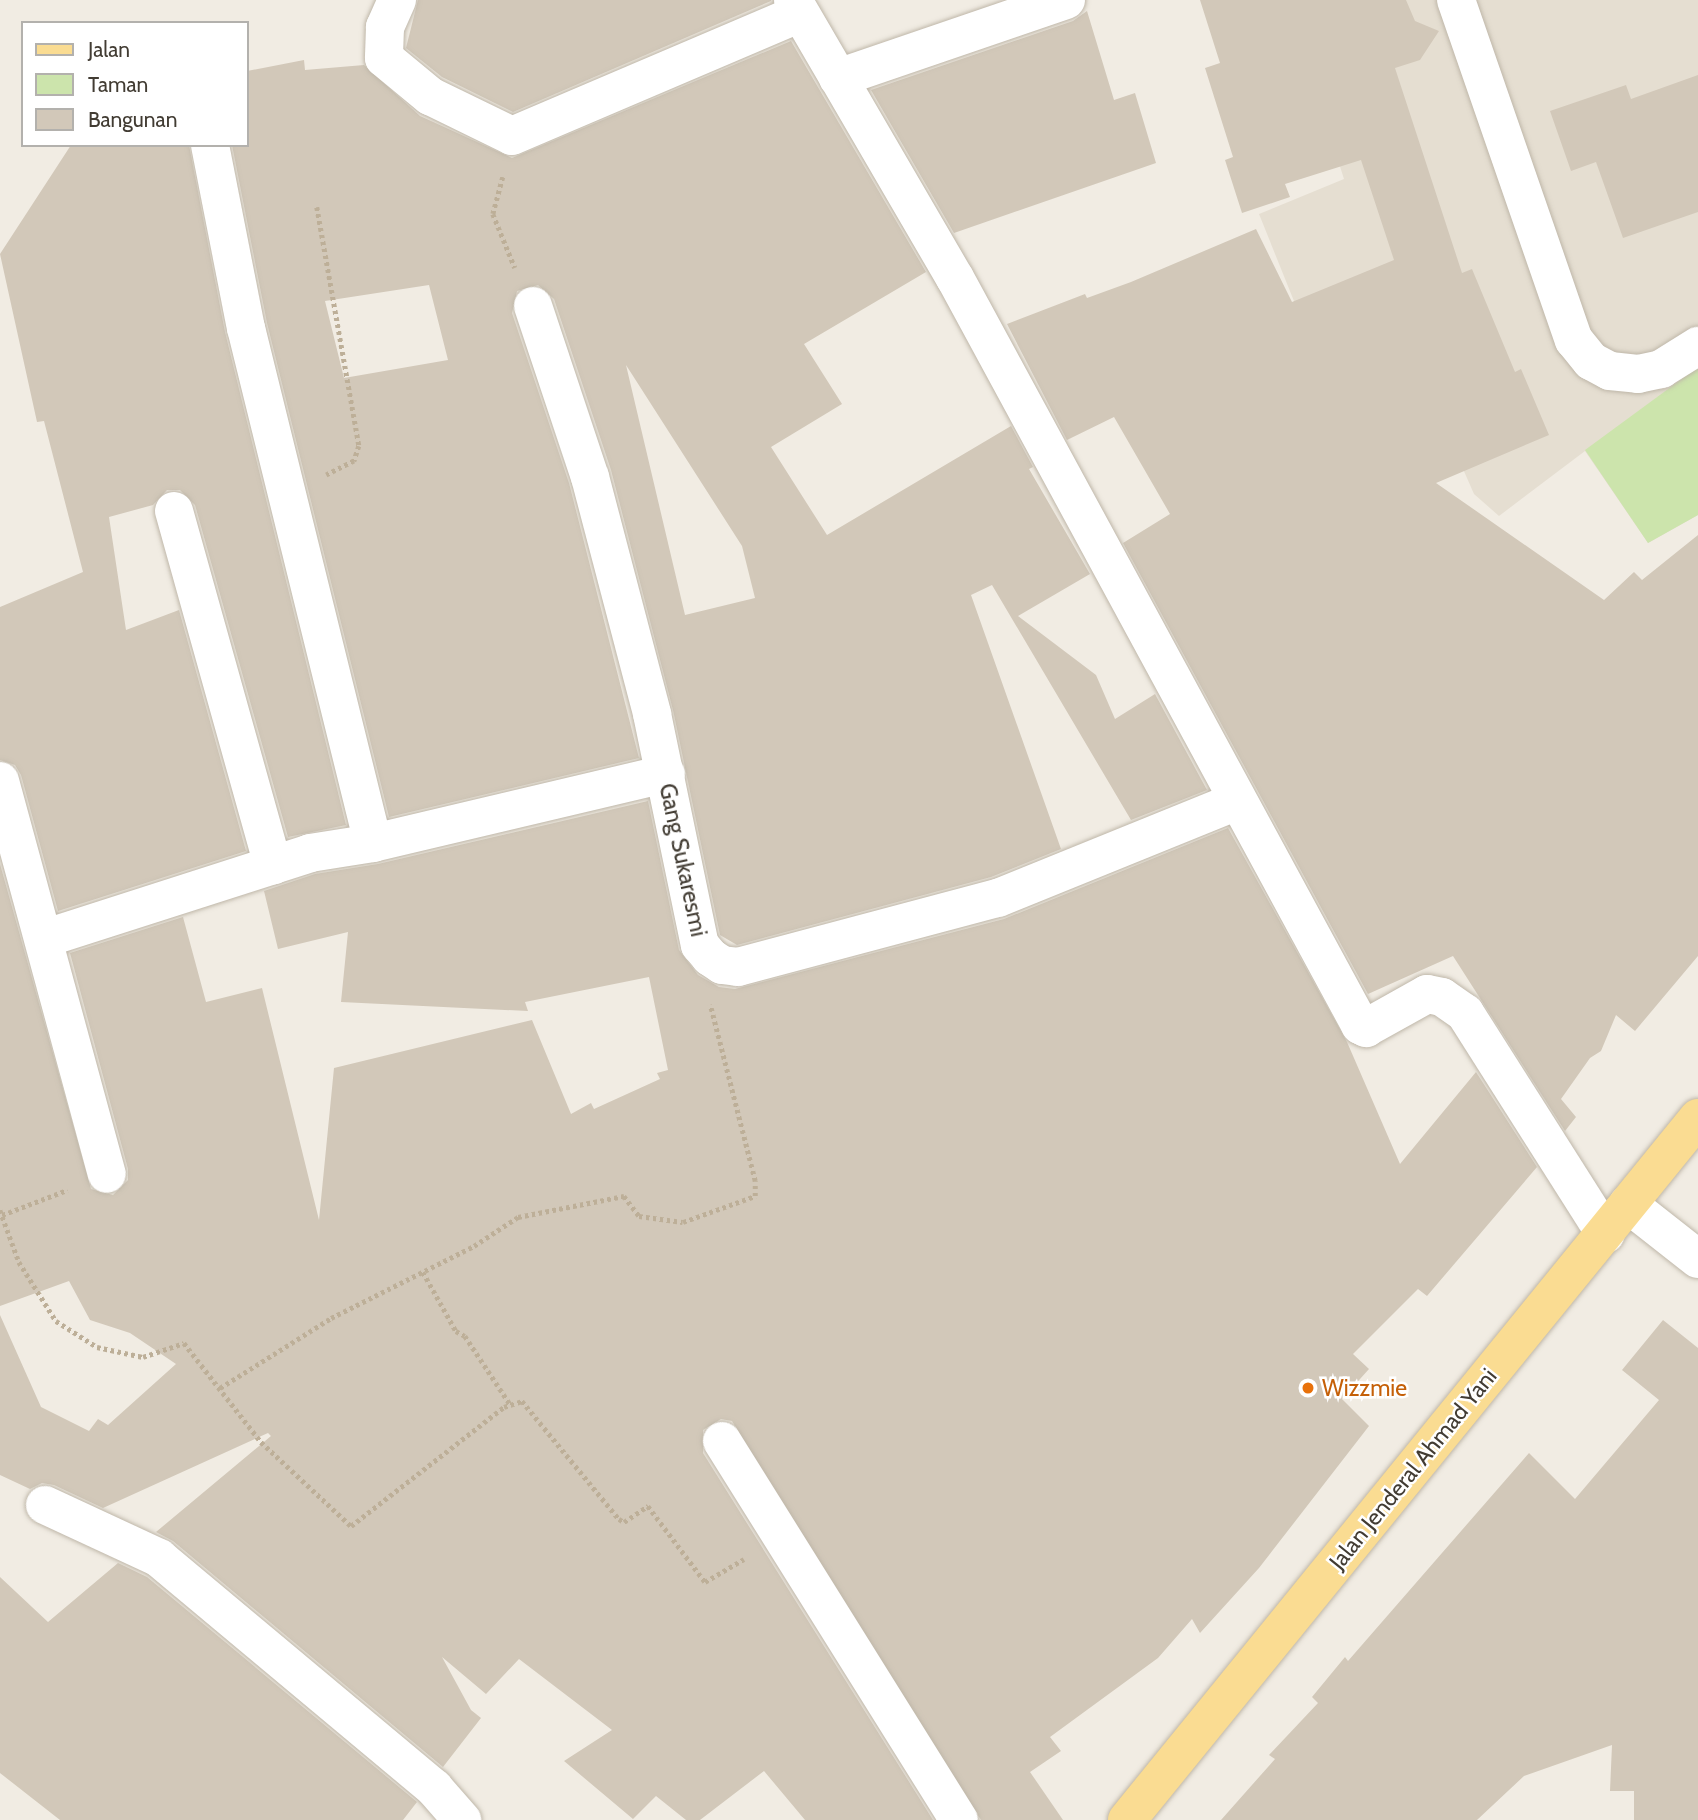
<!DOCTYPE html>
<html>
<head>
<meta charset="utf-8">
<style>
	body { margin:0 }
	#map { position:relative; width:1698px; height:1820px; overflow:hidden; background:#f1ece3; font-family:Cabin,sans-serif }
	div>[style] { position:absolute }
	.residential>* { inset:0; background:#e5ded1 }
	.green>* { inset:0; background:#cce4ac }
	.building>* { inset:0; background:#d2c8b9 }
	.path>* { height:4.5px; margin-top:-2.25px; transform-origin:0; background:repeating-linear-gradient(90deg,#bdaf98 0 3.5px,transparent 0 7px) }
	.roads { filter:drop-shadow(0 0 2px #bfb7a9) drop-shadow(0 0 2px #bfb7a9) }
	.minor>* { height:38px; margin:-19px; padding:0 19px; transform-origin:19px; border-radius:19px; background:#fff }
	.primary>* { height:38px; margin:-19px; padding:0 19px; transform-origin:19px; border-radius:19px; background:#fadc92 }
	.dots>* { width:19px; height:19px; translate:-50% -50%; box-sizing:border-box; border:4px solid #fff; border-radius:50% }
	span { translate:-50% -50%; white-space:nowrap; text-align:center; line-height:1.15; -webkit-text-stroke:5px #fff; paint-order:stroke }
	.street-label { font-size:23px; color:#423c33 }
	.food-label { font-size:23px; color:#c56008 }
	.left { translate:0 -50%; text-align:left }
	.legend { position:absolute; left:21px; top:21px; width:228px; height:126px; box-sizing:border-box; background:#fff; border:2px solid #b3b1ad; margin:0; padding:9px 12px; list-style:none; font-size:21px; color:#423c33 }
	.legend li { display:flex; align-items:center; gap:14px; height:35px }
	.legend b { width:35px; border:2px solid #b3b1ad }
</style>
</head>
<body>
<div id="map">
	<div class="residential">
		<i style="clip-path:polygon(1287px 0,1698px 0,1698px 515px,1648px 543px,1585px 451px,1499px 516px,1474px 494px,1445px 428px,1306px 331px,1259px 214px,1344px 179px)"></i>
	</div>
	<div class="green">
		<i style="clip-path:polygon(1698px 367px,1698px 515px,1648px 543px,1585px 450px)"></i>
	</div>
	<div class="building">
		<i style="clip-path:polygon(418px 0,771px 0,771px 1px,513px 112px,442px 77px,406px 48px)"></i>
		<i style="clip-path:polygon(1200px 0,1406px 0,1415px 21px,1439px 31px,1420px 60px,1395px 68px,1462px 273px,1472px 269px,1515px 372px,1521px 369px,1549px 435px,1436px 483px,1604px 600px,1634px 572px,1642px 580px,1698px 535px,1698px 956px,1635px 1031px,1616px 1015px,1601px 1051px,1590px 1058px,1561px 1099px,1576px 1117px,1565px 1131px,1453px 956px,1368px 994px,1123px 543px,1170px 514px,1114px 417px,1067px 440px,1007px 324px,1085px 294px,1087px 298px,1131px 282px,1256px 229px,1292px 302px,1394px 260px,1361px 160px,1285px 184px,1290px 197px,1242px 213px,1225px 160px,1233px 157px,1205px 68px,1220px 63px)"></i>
		<i style="clip-path:polygon(1087px 11px,1114px 100px,1135px 93px,1156px 163px,954px 233px,871px 90px,1073px 21px)"></i>
		<i style="clip-path:polygon(evenodd,791px 41px,926px 272px,804px 344px,842px 404px,771px 447px,827px 535px,1011px 426px,1033px 467px,1029px 469px,1090px 574px,1018px 616px,1096px 675px,1115px 719px,1155px 694px,1207px 790px,1131px 820px,992px 585px,971px 595px,1061px 849px,991px 877px,737px 945px,720px 935px,673px 710px,611px 470px,554px 299px,538px 285px,517px 291px,512px 313px,569px 483px,639px 758px,389px 817px,267px 323px,232px 145px,247px 145px,247px 71px,304px 60px,305px 70px,364px 65px,420px 116px,512px 158px,791px 41px,429px 285px,448px 360px,344px 378px,325px 301px,429px 285px,791px 41px,626px 365px,742px 546px,755px 598px,685px 615px,626px 365px)"></i>
		<i style="clip-path:polygon(1698px 75px,1698px 212px,1623px 238px,1596px 162px,1571px 171px,1550px 111px,1626px 85px,1631px 99px)"></i>
		<i style="clip-path:polygon(71px 145px,189px 145px,225px 332px,346px 825px,288px 837px,195px 505px,180px 490px,167px 490px,153px 505px,109px 517px,126px 630px,179px 610px,246px 851px,58px 911px,21px 775px,15px 765px,0 760px,0 607px,83px 572px,44px 421px,37px 422px,0 254px)"></i>
		<i style="clip-path:polygon(648px 801px,679px 950px,698px 975px,719px 987px,735px 989px,1004px 919px,1228px 828px,1347px 1042px,1400px 1164px,1476px 1072px,1537px 1167px,1427px 1296px,1418px 1289px,1353px 1354px,1369px 1369px,1342px 1399px,1369px 1426px,1259px 1568px,1200px 1633px,1192px 1619px,1158px 1658px,1050px 1737px,1061px 1751px,1030px 1772px,1063px 1820px,981px 1820px,732px 1421px,721px 1419px,703px 1430px,703px 1453px,933px 1820px,805px 1820px,764px 1771px,700px 1820px,686px 1820px,656px 1796px,633px 1819px,564px 1761px,612px 1730px,519px 1659px,486px 1694px,442px 1657px,471px 1710px,481px 1718px,443px 1767px,173px 1541px,156px 1532px,271px 1436px,268px 1433px,103px 1508px,54px 1485px,42px 1483px,30px 1489px,0 1475px,0 1315px,41px 1407px,89px 1431px,98px 1419px,108px 1425px,176px 1364px,130px 1333px,90px 1320px,69px 1281px,0 1306px,0 864px,91px 1189px,113px 1195px,128px 1180px,128px 1169px,70px 953px,183px 917px,206px 1002px,262px 988px,319px 1220px,334px 1068px,532px 1020px,571px 1114px,591px 1103px,594px 1109px,660px 1079px,657px 1073px,668px 1070px,649px 977px,525px 1002px,528px 1011px,341px 1002px,348px 932px,278px 949px,264px 891px,315px 874px,378px 864px)"></i>
		<i style="clip-path:polygon(1663px 1320px,1698px 1348px,1698px 1820px,1634px 1820px,1634px 1791px,1610px 1791px,1612px 1745px,1524px 1776px,1477px 1820px,1221px 1820px,1275px 1759px,1269px 1755px,1318px 1703px,1312px 1697px,1345px 1657px,1348px 1661px,1529px 1453px,1575px 1499px,1659px 1400px,1622px 1370px)"></i>
		<i style="clip-path:polygon(118px 1563px,147px 1577px,417px 1802px,403px 1820px,60px 1820px,0 1773px,0 1577px,48px 1622px)"></i>
	</div>
	<div class="path">
		<i style="left:503px;top:177px;width:38px;rotate:105deg"></i>
		<i style="left:493px;top:214px;width:58px;rotate:67.8deg"></i>
		<i style="left:317px;top:207px;width:243px;rotate:80deg"></i>
		<i style="left:359px;top:446px;width:16px;rotate:108deg"></i>
		<i style="left:354px;top:461px;width:31px;rotate:153deg"></i>
		<i style="left:0;top:1210px;width:55px;rotate:69.9deg"></i>
		<i style="left:19px;top:1262px;width:70px;rotate:57.9deg"></i>
		<i style="left:56px;top:1321px;width:49px;rotate:32.4deg"></i>
		<i style="left:97px;top:1347px;width:47px;rotate:12.3deg"></i>
		<i style="left:143px;top:1357px;width:43px;rotate:-18.9deg"></i>
		<i style="left:184px;top:1343px;width:125px;rotate:52.1deg"></i>
		<i style="left:261px;top:1442px;width:123px;rotate:43deg"></i>
		<i style="left:351px;top:1526px;width:194px;rotate:-37.9deg"></i>
		<i style="left:504px;top:1407px;width:19px;rotate:-18deg"></i>
		<i style="left:522px;top:1401px;width:153px;rotate:50.6deg"></i>
		<i style="left:619px;top:1519px;width:6px;rotate:31deg"></i>
		<i style="left:624px;top:1522px;width:29px;rotate:-34deg"></i>
		<i style="left:648px;top:1506px;width:95px;rotate:53.1deg"></i>
		<i style="left:705px;top:1582px;width:45px;rotate:-30.5deg"></i>
		<i style="left:2px;top:1215px;width:70px;rotate:-21deg"></i>
		<i style="left:423px;top:1272px;width:68px;rotate:60.8deg"></i>
		<i style="left:456px;top:1331px;width:10px;rotate:29deg"></i>
		<i style="left:465px;top:1336px;width:82px;rotate:56.5deg"></i>
		<i style="left:220px;top:1388px;width:131px;rotate:-32.2deg"></i>
		<i style="left:331px;top:1318px;width:160px;rotate:-26.7deg"></i>
		<i style="left:474px;top:1246px;width:53px;rotate:-33.4deg"></i>
		<i style="left:518px;top:1217px;width:108px;rotate:-11.2deg"></i>
		<i style="left:624px;top:1196px;width:25px;rotate:53deg"></i>
		<i style="left:639px;top:1216px;width:44px;rotate:7.8deg"></i>
		<i style="left:683px;top:1222px;width:77px;rotate:-19.9deg"></i>
		<i style="left:755px;top:1196px;width:15px;rotate:-90deg"></i>
		<i style="left:755px;top:1181px;width:182px;rotate:-104.3deg"></i>
	</div>
	<div class="roads">
		<div class="minor">
			<i style="left:397px;top:0;width:30px;rotate:114deg"></i>
			<i style="left:385px;top:27px;width:31px;rotate:92deg"></i>
			<i style="left:384px;top:58px;width:60px;rotate:39.6deg"></i>
			<i style="left:430px;top:96px;width:91px;rotate:26deg"></i>
			<i style="left:512px;top:136px;width:313px;rotate:-23.1deg"></i>
			<i style="left:793px;top:0;width:322px;rotate:59.8deg"></i>
			<i style="left:955px;top:278px;width:850px;rotate:61.53deg"></i>
			<i style="left:1360px;top:1025px;width:7px;rotate:27deg"></i>
			<i style="left:1366px;top:1028px;width:70px;rotate:-29.1deg"></i>
			<i style="left:1427px;top:994px;width:15px;rotate:11deg"></i>
			<i style="left:1442px;top:997px;width:28px;rotate:35deg"></i>
			<i style="left:1465px;top:1013px;width:262px;rotate:57.6deg"></i>
			<i style="left:1456px;top:0;width:360px;rotate:70.9deg"></i>
			<i style="left:1574px;top:340px;width:27px;rotate:51deg"></i>
			<i style="left:1591px;top:361px;width:21px;rotate:28deg"></i>
			<i style="left:1610px;top:371px;width:28px;rotate:6deg"></i>
			<i style="left:1638px;top:374px;width:24px;rotate:-12deg"></i>
			<i style="left:1661px;top:369px;width:44px;rotate:-31.9deg"></i>
			<i style="left:838px;top:78px;width:241px;rotate:-18.9deg"></i>
			<i style="left:210px;top:145px;width:187px;rotate:78.9deg"></i>
			<i style="left:246px;top:328px;width:530px;rotate:76.15deg"></i>
			<i style="left:533px;top:306px;width:180px;rotate:71.6deg"></i>
			<i style="left:590px;top:477px;width:245px;rotate:75.3deg"></i>
			<i style="left:652px;top:714px;width:236px;rotate:78.3deg"></i>
			<i style="left:700px;top:945px;width:16px;rotate:50deg"></i>
			<i style="left:710px;top:957px;width:14px;rotate:34deg"></i>
			<i style="left:722px;top:965px;width:16px;rotate:7deg"></i>
			<i style="left:738px;top:967px;width:269px;rotate:-14.9deg"></i>
			<i style="left:998px;top:898px;width:256px;rotate:-22.1deg"></i>
			<i style="left:174px;top:511px;width:368px;rotate:74.4deg"></i>
			<i style="left:0;top:781px;width:407px;rotate:74.8deg"></i>
			<i style="left:46px;top:938px;width:277px;rotate:-17.8deg"></i>
			<i style="left:310px;top:853px;width:64px;rotate:-9deg"></i>
			<i style="left:373px;top:843px;width:301px;rotate:-13.3deg"></i>
			<i style="left:1628px;top:1204px;width:89px;rotate:38.2deg"></i>
			<i style="left:722px;top:1441px;width:447px;rotate:58deg"></i>
			<i style="left:45px;top:1505px;width:126px;rotate:24.9deg"></i>
			<i style="left:159px;top:1558px;width:359px;rotate:39.9deg"></i>
			<i style="left:434px;top:1788px;width:43px;rotate:48.8deg"></i>
		</div>
		<div class="primary">
			<i style="left:1127px;top:1820px;width:905px;rotate:-50.88deg"></i>
		</div>
	</div>
	<div class="dots">
		<i style="left:1308px;top:1388px;background:#e8710a"></i>
	</div>
	<div class="street-label">
		<span style="left:683px;top:860px;rotate:78deg">Gang Sukaresmi</span>
		<span style="left:1413px;top:1469px;rotate:-51deg">Jalan Jenderal Ahmad Yani</span>
	</div>
	<div class="food-label">
		<span class="left" style="left:1322px;top:1388px">Wizzmie</span>
	</div>
	<ul class="legend">
	<li><b style="height:9px;background:#fadc92"></b>Jalan</li>
	<li><b style="height:19px;background:#cce4ac"></b>Taman</li>
	<li><b style="height:19px;background:#d2c8b9"></b>Bangunan</li>
	</ul>
</div>
</body>
</html>
